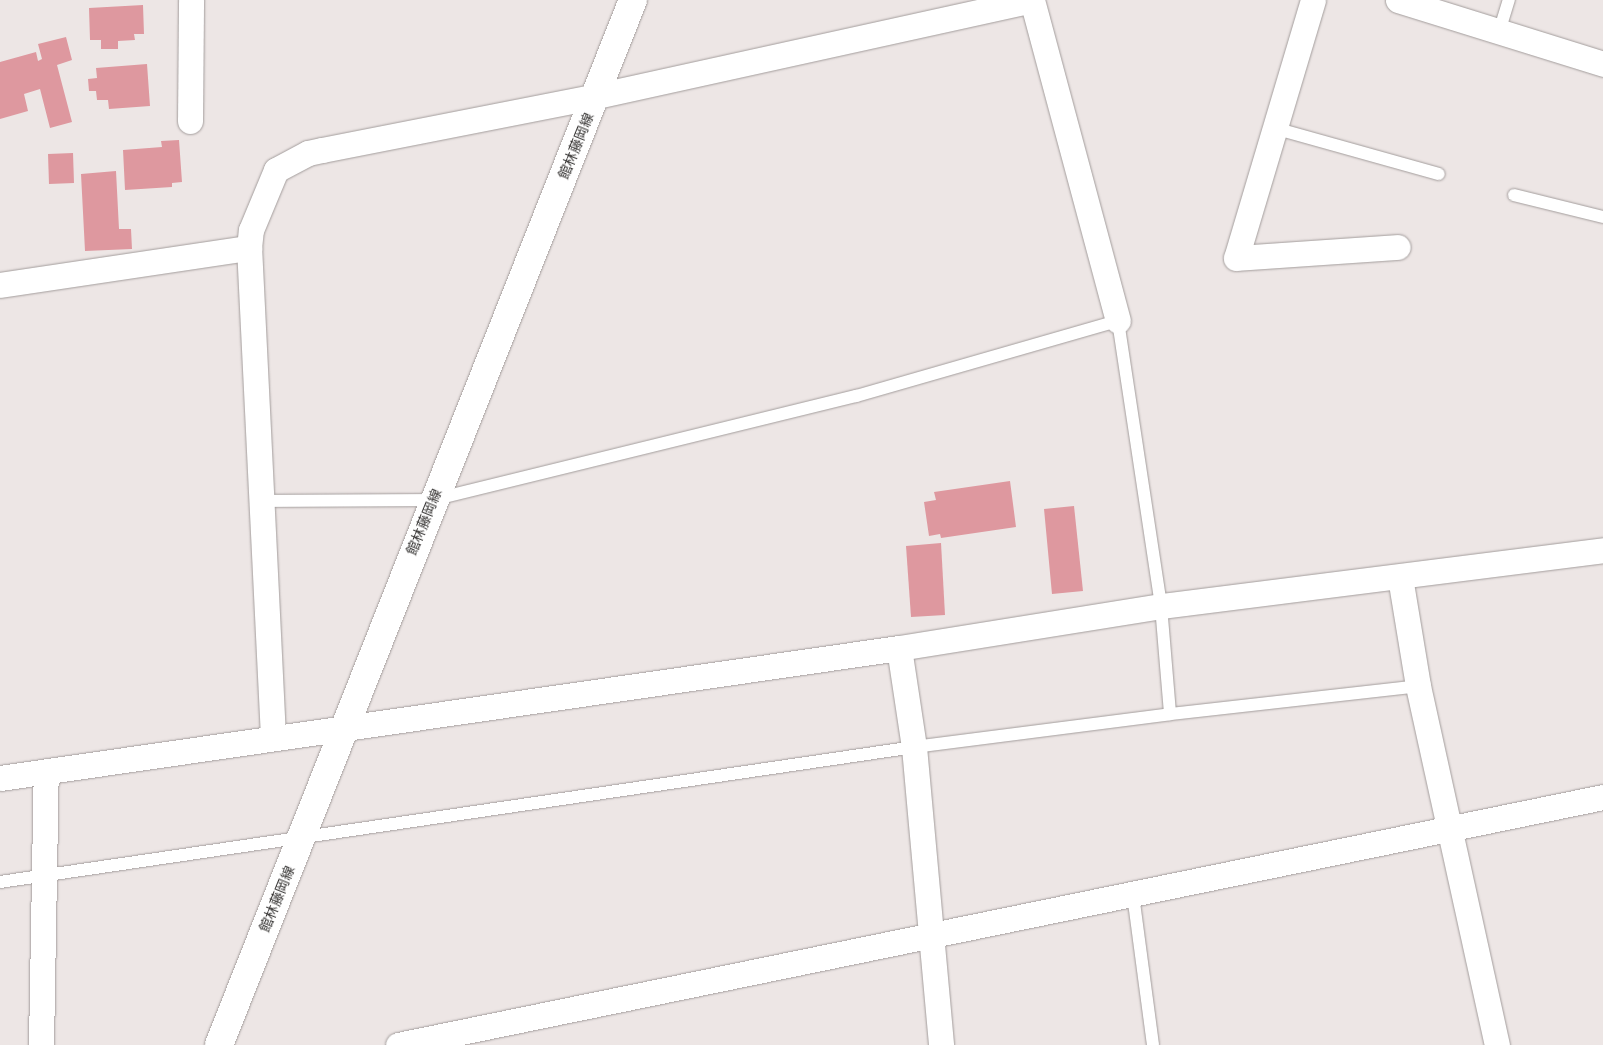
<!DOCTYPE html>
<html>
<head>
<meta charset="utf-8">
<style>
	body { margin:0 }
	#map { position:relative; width:1603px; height:1045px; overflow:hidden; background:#ede6e5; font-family:Lato,"Noto Sans JP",sans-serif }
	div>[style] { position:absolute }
	.building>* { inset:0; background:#de989f }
	.roads { filter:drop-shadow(0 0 1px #a39d9c) drop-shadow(0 0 1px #a39d9c) }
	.lane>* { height:12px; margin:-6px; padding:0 6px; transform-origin:6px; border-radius:6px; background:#fff }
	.street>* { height:25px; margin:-12.5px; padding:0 12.5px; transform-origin:12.5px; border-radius:12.5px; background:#fff }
	.primary>* { height:28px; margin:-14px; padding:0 14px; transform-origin:14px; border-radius:14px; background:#fff }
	span { translate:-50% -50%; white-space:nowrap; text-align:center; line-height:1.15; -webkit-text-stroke:4.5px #fff; paint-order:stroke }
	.street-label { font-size:14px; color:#363433 }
</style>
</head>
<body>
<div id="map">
	<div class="building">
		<i style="clip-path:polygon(143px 5px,144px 34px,134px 34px,135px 40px,118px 41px,118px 49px,101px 49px,101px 40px,90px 40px,89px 8px)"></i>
		<i style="clip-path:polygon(66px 37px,72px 60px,57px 65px,72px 122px,50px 128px,40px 89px,24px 94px,28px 111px,0 119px,0 62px,36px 52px,38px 61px,42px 59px,38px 44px)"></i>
		<i style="clip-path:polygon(147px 64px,150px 106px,109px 109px,108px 100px,97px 100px,96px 91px,89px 91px,88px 79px,97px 78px,96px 68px)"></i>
		<i style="clip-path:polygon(179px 140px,182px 182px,172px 183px,172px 187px,125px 190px,123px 150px,162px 147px,161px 141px)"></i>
		<i style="clip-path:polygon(73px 153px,74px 183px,49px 184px,48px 154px)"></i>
		<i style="clip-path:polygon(116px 171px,119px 229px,131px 229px,132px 249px,85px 251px,81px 174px)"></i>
		<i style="clip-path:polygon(1010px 481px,1016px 527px,941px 538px,940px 534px,929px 536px,924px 502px,936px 500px,934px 492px)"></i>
		<i style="clip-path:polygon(1074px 506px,1083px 591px,1052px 594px,1044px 509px)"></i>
		<i style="clip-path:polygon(941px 543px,945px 615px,911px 617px,906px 546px)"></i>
	</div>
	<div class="roads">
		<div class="lane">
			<i style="left:1499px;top:32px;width:34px;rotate:-73deg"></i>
			<i style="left:1274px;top:128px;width:171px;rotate:15.6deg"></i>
			<i style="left:1514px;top:195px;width:92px;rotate:13.9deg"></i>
			<i style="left:259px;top:501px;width:173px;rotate:-0.3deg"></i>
			<i style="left:432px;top:500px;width:437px;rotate:-13.8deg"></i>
			<i style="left:856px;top:396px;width:273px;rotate:-16deg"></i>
			<i style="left:1118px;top:321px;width:288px;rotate:81.4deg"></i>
			<i style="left:1161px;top:606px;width:108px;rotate:85.2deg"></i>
			<i style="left:0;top:882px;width:924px;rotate:-8.4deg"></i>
			<i style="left:914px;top:747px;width:258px;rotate:-7.3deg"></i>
			<i style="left:1170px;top:714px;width:250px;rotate:-6.4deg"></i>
			<i style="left:1133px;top:895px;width:151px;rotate:82.4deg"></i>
		</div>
		<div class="street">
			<i style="left:1032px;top:0;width:332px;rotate:75deg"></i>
			<i style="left:1313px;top:0;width:269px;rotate:106.6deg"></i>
			<i style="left:1236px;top:258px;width:162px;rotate:-3.9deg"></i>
			<i style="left:1398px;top:0;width:215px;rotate:17.3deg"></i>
			<i style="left:190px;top:121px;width:121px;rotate:-89.5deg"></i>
			<i style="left:0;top:285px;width:252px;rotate:-8.5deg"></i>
			<i style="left:1400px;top:577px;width:110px;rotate:80.6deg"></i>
			<i style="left:1418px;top:686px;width:368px;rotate:77.6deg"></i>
			<i style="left:899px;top:648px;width:100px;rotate:81.4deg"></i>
			<i style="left:914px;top:747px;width:299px;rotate:84.8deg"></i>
			<i style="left:273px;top:737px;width:490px;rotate:-92.8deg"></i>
			<i style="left:249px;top:248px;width:18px;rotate:-84deg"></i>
			<i style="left:251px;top:230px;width:65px;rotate:-67.4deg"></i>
			<i style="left:276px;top:170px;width:36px;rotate:-28deg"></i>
			<i style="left:308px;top:153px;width:14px;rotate:-12deg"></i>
			<i style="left:322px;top:150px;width:279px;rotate:-11.1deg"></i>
			<i style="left:596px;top:96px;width:446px;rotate:-12.4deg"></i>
			<i style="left:0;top:778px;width:908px;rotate:-8.23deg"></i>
			<i style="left:899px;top:648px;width:265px;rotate:-9.1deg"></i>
			<i style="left:1161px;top:606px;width:446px;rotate:-7.2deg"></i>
			<i style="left:41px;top:1045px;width:273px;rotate:-89deg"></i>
			<i style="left:398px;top:1045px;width:1230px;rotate:-11.63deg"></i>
		</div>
		<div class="primary">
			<i style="left:219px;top:1045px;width:1124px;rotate:-68.39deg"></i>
		</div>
	</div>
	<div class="street-label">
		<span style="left:576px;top:146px;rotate:-68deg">館林藤岡線</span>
		<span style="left:424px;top:522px;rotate:-68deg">館林藤岡線</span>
		<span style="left:277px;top:899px;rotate:-68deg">館林藤岡線</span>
	</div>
</div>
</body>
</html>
